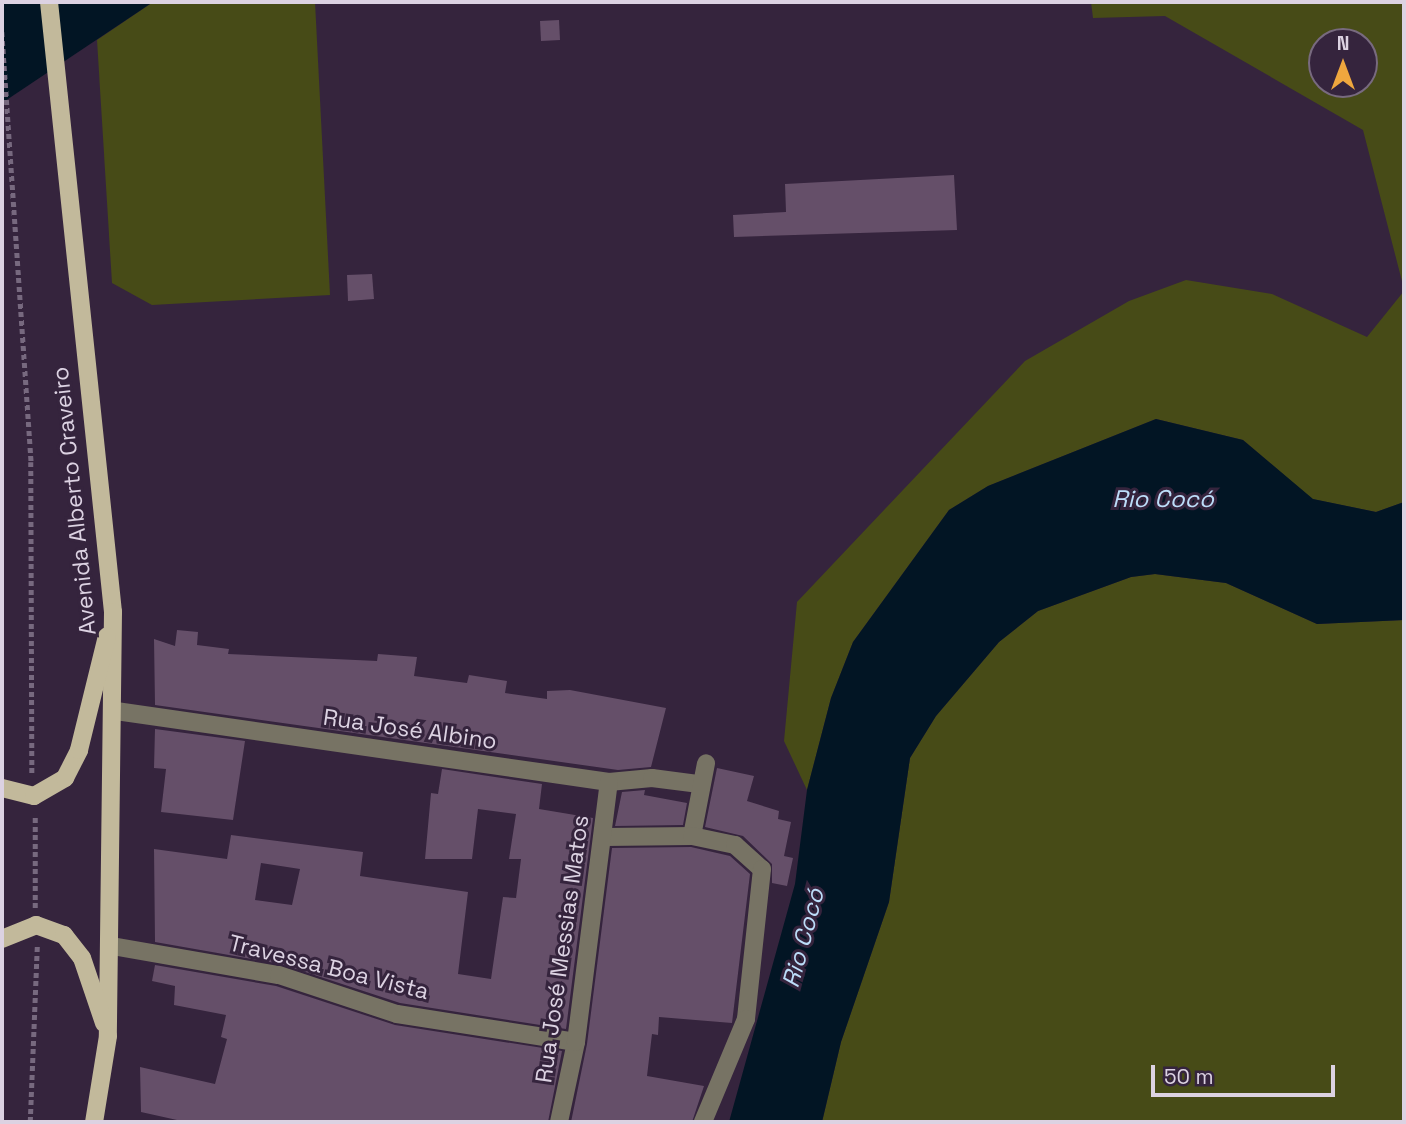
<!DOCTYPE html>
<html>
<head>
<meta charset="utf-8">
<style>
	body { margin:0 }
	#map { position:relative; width:1406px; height:1124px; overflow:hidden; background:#35243d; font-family:"Space Grotesk",sans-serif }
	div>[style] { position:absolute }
	.green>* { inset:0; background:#474b17 }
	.water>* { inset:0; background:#021524 }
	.building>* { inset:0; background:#654f69 }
	.path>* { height:4.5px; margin-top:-2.25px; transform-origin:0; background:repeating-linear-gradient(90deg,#77697f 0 5px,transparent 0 8.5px) }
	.minor>* { height:18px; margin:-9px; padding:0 9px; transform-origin:9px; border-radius:9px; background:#777364 }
	.major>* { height:18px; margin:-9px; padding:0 9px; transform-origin:9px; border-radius:9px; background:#c2b99b }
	span { translate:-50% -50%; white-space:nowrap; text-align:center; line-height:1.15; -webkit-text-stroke:6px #35243d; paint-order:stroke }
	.street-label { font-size:23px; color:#dcd2e2 }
	.water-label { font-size:24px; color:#bcddf9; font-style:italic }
	.frame { position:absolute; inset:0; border:4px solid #dcd2e2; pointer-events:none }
	.north { position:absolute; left:1308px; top:28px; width:70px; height:70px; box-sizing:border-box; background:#35243d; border:2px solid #786a7f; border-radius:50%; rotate:0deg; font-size:19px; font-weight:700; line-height:28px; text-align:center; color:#dcd2e2 }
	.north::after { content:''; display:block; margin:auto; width:24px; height:32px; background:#efa73e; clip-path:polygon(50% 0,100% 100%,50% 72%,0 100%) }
	.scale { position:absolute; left:1151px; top:1065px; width:184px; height:32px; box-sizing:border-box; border:4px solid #dcd2e2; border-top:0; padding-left:9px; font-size:21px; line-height:24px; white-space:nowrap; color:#dcd2e2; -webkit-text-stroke:5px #35243d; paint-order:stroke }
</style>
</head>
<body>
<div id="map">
	<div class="green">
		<i style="clip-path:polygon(153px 2px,315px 2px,330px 295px,152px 305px,112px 283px,97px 40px)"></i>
		<i style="clip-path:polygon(evenodd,1091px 2px,1404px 2px,1404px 289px,1363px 130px,1165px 16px,1093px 18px,1091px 2px,1322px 42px,1364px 42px,1364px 84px,1322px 84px,1322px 42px)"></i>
		<i style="clip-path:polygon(1186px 280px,1272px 294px,1367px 337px,1404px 291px,1404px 502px,1376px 512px,1312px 499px,1243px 440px,1156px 419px,988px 486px,949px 510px,853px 642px,831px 698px,807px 790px,784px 741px,797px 602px,1025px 361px,1129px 301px)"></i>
		<i style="clip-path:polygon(1155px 574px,1226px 583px,1317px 624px,1404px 620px,1404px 1122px,822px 1122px,841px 1042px,889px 902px,910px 758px,936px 716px,999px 642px,1038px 611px,1131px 577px)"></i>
	</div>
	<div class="water">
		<i style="clip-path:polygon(2px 2px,153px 2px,2px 103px)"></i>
		<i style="clip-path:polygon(1156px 419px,1243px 440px,1313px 499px,1376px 512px,1404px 502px,1404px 620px,1317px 624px,1226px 583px,1155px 574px,1131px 577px,1038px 611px,999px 642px,936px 716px,910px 758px,889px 902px,841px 1042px,822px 1122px,729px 1122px,795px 884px,807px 790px,831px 698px,853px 642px,949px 510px,988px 486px)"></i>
	</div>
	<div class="building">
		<i style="clip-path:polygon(559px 20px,560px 40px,541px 41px,540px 21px)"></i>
		<i style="clip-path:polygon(954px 175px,957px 230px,734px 237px,733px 215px,786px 212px,785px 184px)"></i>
		<i style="clip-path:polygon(372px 274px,374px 299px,348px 301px,347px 275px)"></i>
		<i style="clip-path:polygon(177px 630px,198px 632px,197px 645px,229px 649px,228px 654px,377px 661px,378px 654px,417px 657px,414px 676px,467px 683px,469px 675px,507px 681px,505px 693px,547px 699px,547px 691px,570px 690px,666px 708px,651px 767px,618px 770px,155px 705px,154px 639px,175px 646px)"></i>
		<i style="clip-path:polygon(155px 729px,245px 741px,233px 820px,161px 812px,166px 769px,154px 768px)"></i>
		<i style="clip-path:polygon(717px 768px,754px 776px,747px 801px,779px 811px,778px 819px,791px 822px,784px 856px,793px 858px,787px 886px,772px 883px,772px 864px,743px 836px,705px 827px)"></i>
		<i style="clip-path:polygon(evenodd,442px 769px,542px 784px,539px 809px,593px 818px,566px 1029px,400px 1003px,281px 964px,155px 942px,154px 849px,227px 859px,231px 835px,363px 852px,360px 876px,468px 892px,458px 974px,491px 979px,503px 897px,516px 898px,521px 859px,509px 859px,516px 814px,478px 809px,472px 859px,425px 859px,431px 793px,438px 794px,442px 769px,261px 863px,300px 869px,292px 905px,255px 900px,261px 863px)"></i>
		<i style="clip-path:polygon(645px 790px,644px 795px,687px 803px,683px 825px,615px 826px,622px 792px)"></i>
		<i style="clip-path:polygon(691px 847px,730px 856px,750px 874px,732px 1023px,659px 1017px,658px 1035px,652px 1034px,647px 1076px,704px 1086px,692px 1122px,571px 1122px,587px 1044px,612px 848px)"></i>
		<i style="clip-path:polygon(155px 965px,276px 986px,395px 1025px,562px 1051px,548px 1122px,186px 1122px,141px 1112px,140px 1067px,215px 1084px,227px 1039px,221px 1037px,226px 1015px,174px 1005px,175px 986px,152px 981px)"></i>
	</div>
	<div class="path">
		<i style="left:2px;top:32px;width:431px;rotate:86.1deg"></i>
		<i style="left:31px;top:462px;width:313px;rotate:89.8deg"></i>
		<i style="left:35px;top:908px;width:92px;rotate:-90deg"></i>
		<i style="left:30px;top:1122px;width:177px;rotate:-87.7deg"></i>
	</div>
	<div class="minor">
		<i style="left:116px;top:711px;width:498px;rotate:8.2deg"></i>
		<i style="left:609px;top:782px;width:43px;rotate:-5.3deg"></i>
		<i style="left:652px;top:778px;width:46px;rotate:7.4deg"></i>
		<i style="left:692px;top:836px;width:74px;rotate:-79.1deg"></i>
		<i style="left:605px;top:837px;width:87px;rotate:-0.7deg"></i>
		<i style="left:692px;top:836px;width:44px;rotate:11.8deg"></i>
		<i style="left:735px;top:845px;width:36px;rotate:42deg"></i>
		<i style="left:762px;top:869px;width:151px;rotate:96.1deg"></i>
		<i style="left:746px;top:1019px;width:112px;rotate:112.7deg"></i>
		<i style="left:112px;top:946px;width:169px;rotate:9.9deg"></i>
		<i style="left:279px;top:975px;width:124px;rotate:18.3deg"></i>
		<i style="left:397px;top:1014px;width:181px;rotate:8.9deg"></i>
		<i style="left:559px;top:1122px;width:82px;rotate:-78deg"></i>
		<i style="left:576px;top:1042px;width:262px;rotate:-82.8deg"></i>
	</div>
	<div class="major">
		<i style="left:49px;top:2px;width:613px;rotate:84.01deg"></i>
		<i style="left:113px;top:612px;width:424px;rotate:90.7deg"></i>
		<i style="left:108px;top:1036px;width:87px;rotate:99.2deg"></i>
		<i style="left:2px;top:788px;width:33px;rotate:14deg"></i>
		<i style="left:34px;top:796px;width:36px;rotate:-30deg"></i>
		<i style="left:65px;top:778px;width:31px;rotate:-63deg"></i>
		<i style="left:79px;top:750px;width:117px;rotate:-76.2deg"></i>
		<i style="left:2px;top:939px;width:37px;rotate:-22deg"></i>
		<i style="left:36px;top:925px;width:30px;rotate:20deg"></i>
		<i style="left:64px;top:935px;width:29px;rotate:52deg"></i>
		<i style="left:82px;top:958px;width:69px;rotate:71.3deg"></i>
	</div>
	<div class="street-label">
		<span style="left:74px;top:501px;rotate:-96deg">Avenida Alberto Craveiro</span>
		<span style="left:410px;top:729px;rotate:8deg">Rua José Albino</span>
		<span style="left:562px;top:949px;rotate:-82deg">Rua José Messias Matos</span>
		<span style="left:329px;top:967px;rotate:14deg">Travessa Boa Vista</span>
	</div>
	<div class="water-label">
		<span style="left:1163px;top:499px">Rio Cocó</span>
		<span style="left:803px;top:938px;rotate:-75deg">Rio Cocó</span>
	</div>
	<div class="frame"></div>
	<div class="north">N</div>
	<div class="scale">50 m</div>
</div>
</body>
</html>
